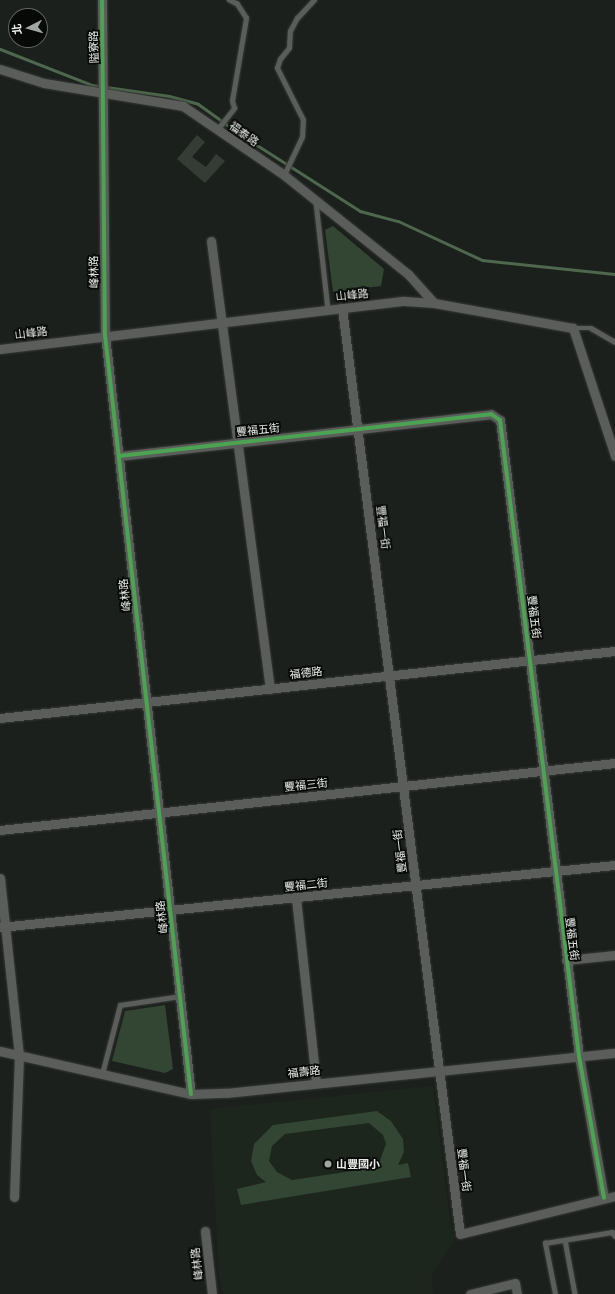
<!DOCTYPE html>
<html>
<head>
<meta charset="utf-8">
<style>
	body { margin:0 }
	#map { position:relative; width:615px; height:1294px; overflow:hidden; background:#1c201c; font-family:"Asap Condensed","Noto Sans TC",sans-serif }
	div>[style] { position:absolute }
	.built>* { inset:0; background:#1c261c }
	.green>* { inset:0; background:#334533 }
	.stream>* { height:3px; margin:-1.5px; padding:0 1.5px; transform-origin:1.5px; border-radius:1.5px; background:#4d684d }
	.building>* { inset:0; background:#353c35 }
	.roads { filter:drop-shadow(0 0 1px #373a37) drop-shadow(0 0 1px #373a37) }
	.service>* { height:4.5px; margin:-2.25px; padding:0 2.25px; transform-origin:2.25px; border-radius:2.25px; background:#5a5d5a }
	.minor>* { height:9px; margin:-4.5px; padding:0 4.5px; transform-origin:4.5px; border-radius:4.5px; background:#5a5d5a }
	.cycleway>* { height:4px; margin:-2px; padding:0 2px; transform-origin:2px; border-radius:2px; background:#4ca352 }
	.dots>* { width:11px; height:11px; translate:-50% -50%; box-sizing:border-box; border:2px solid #070907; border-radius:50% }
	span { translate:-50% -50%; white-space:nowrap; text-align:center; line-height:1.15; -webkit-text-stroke:3.5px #070907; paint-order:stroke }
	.street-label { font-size:11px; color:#eaeeea }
	.poi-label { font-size:11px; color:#eaeeea; font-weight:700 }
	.left { translate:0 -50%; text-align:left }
	.north { position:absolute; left:8px; top:8px; width:40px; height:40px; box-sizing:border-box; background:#070907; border:1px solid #626562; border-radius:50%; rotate:264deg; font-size:11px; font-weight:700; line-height:16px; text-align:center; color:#eaeeea }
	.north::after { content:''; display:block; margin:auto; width:14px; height:18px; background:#a2a6a2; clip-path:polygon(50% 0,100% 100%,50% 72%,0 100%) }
</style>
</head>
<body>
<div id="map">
	<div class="built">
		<i style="clip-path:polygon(433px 1086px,450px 1219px,455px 1238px,432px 1275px,433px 1294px,223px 1294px,219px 1276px,210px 1109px)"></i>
	</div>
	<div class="green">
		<i style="clip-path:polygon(333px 226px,384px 269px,381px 286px,333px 292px,325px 230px)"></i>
		<i style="clip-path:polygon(165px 1005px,173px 1069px,165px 1073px,112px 1061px,125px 1011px)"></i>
		<i style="clip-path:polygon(evenodd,377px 1111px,391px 1121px,403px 1139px,404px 1152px,398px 1165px,408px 1163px,411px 1177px,241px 1205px,237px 1189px,266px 1182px,257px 1175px,251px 1161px,254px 1144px,273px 1125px,377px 1111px,369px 1123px,383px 1135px,386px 1144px,379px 1163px,372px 1168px,292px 1180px,277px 1172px,269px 1161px,272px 1146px,285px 1134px,369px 1123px)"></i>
	</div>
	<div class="stream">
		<i style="left:0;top:49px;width:99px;rotate:21.4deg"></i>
		<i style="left:92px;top:85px;width:78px;rotate:8.1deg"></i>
		<i style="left:169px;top:96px;width:30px;rotate:15deg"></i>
		<i style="left:198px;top:104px;width:57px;rotate:35.7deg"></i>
		<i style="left:244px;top:137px;width:138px;rotate:32.5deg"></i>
		<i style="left:360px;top:211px;width:39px;rotate:15deg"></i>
		<i style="left:398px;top:221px;width:93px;rotate:24.9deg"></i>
		<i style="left:482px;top:260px;width:134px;rotate:6deg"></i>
	</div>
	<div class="building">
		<i style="clip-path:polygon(197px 135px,205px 142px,192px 157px,206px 167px,216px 154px,225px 161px,205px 183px,177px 159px)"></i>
	</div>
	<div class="roads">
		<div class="service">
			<i style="left:217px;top:130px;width:28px;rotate:-52deg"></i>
			<i style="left:234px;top:108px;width:7px;rotate:-106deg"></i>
			<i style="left:232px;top:101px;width:84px;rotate:-80.4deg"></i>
			<i style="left:246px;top:18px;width:17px;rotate:-123deg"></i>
			<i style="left:237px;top:4px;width:9px;rotate:-153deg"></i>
			<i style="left:284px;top:175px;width:42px;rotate:-64.7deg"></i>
			<i style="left:302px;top:137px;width:17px;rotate:-87deg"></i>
			<i style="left:303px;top:120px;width:58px;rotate:-116.6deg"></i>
			<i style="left:277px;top:68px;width:9px;rotate:-72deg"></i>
			<i style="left:280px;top:59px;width:14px;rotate:-51deg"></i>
			<i style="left:289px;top:48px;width:17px;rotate:-87deg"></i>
			<i style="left:290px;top:31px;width:15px;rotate:-62deg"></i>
			<i style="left:297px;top:18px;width:25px;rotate:-47deg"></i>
			<i style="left:316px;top:202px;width:108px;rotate:83.6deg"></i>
			<i style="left:573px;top:328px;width:18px"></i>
			<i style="left:591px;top:328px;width:28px;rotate:30deg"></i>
			<i style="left:102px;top:1074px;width:71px;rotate:-75.4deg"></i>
			<i style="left:120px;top:1005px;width:61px;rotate:-8.5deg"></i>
			<i style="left:565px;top:1240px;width:55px;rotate:79.5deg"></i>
			<i style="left:555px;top:1294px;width:52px;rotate:-101.1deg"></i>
			<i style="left:545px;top:1243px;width:68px;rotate:-9.3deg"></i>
			<i style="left:612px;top:1232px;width:5px;rotate:53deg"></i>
		</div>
		<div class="minor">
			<i style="left:102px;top:0;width:335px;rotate:89.5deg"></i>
			<i style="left:105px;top:335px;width:764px;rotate:83.54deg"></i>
			<i style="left:0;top:69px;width:46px;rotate:17.7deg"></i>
			<i style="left:44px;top:83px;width:141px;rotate:9.4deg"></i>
			<i style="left:183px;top:106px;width:122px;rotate:34.3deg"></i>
			<i style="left:284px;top:175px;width:159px;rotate:38.6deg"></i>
			<i style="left:408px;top:274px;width:39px;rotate:48deg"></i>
			<i style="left:211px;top:241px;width:452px;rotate:82.5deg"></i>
			<i style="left:342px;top:308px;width:933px;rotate:82.74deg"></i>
			<i style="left:460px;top:1234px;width:160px;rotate:-13.8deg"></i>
			<i style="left:0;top:349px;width:407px;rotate:-6.8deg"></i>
			<i style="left:404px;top:301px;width:30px;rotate:4deg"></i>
			<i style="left:434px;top:303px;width:141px;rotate:10.2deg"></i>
			<i style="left:573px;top:328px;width:135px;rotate:71.8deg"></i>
			<i style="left:119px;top:456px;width:374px;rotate:-6.4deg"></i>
			<i style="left:491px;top:414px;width:11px;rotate:34deg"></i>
			<i style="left:500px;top:420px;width:641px;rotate:82.92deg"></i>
			<i style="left:579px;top:1056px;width:144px;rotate:80deg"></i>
			<i style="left:0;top:718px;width:619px;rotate:-6.22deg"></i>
			<i style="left:0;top:830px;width:619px;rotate:-6.22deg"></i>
			<i style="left:0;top:878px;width:178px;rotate:83.9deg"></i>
			<i style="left:19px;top:1055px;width:142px;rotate:92deg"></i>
			<i style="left:296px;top:898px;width:186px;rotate:83.8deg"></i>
			<i style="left:0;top:927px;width:618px;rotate:-5.76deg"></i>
			<i style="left:566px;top:960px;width:49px;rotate:-5.8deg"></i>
			<i style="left:0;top:1051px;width:196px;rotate:12.7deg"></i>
			<i style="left:191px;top:1094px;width:35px;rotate:-2deg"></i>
			<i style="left:226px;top:1093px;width:391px;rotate:-5.9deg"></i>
			<i style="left:205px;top:1231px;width:63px;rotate:83.7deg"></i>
			<i style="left:470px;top:1294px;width:46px;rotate:-13.7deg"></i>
			<i style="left:515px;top:1283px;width:11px;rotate:80deg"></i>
		</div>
	</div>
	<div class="cycleway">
		<i style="left:102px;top:0;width:335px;rotate:89.5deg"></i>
		<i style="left:105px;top:335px;width:764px;rotate:83.54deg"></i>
		<i style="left:119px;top:456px;width:374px;rotate:-6.4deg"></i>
		<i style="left:491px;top:414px;width:11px;rotate:34deg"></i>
		<i style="left:500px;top:420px;width:641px;rotate:82.92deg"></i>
		<i style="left:579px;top:1056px;width:144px;rotate:80deg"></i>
	</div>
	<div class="dots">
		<i style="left:328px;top:1164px;background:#a2a6a2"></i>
	</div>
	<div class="street-label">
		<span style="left:94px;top:47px;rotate:-92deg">隘寮路</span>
		<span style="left:244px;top:134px;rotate:35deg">福泰路</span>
		<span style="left:94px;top:272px;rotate:-91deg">峰林路</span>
		<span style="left:352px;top:295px;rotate:-6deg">山峰路</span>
		<span style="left:31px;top:333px;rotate:-7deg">山峰路</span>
		<span style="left:258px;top:430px;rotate:-6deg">豐福五街</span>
		<span style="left:383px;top:527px;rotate:83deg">豐福一街</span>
		<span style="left:125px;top:595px;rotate:-96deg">峰林路</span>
		<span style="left:534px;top:617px;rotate:83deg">豐福五街</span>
		<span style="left:306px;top:673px;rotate:-6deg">福德路</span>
		<span style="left:306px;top:785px;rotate:-6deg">豐福三街</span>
		<span style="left:400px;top:851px;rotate:-97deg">豐福一街</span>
		<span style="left:306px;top:885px;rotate:-6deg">豐福二街</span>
		<span style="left:162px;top:917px;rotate:-97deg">峰林路</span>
		<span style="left:572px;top:939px;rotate:83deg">豐福五街</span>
		<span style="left:304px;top:1072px;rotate:-6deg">福壽路</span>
		<span style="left:464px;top:1170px;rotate:83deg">豐福一街</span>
		<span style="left:197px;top:1264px;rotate:-97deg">峰林路</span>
	</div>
	<div class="poi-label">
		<span class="left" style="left:336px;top:1164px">山豐國小</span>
	</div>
	<div class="north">北</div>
</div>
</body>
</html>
